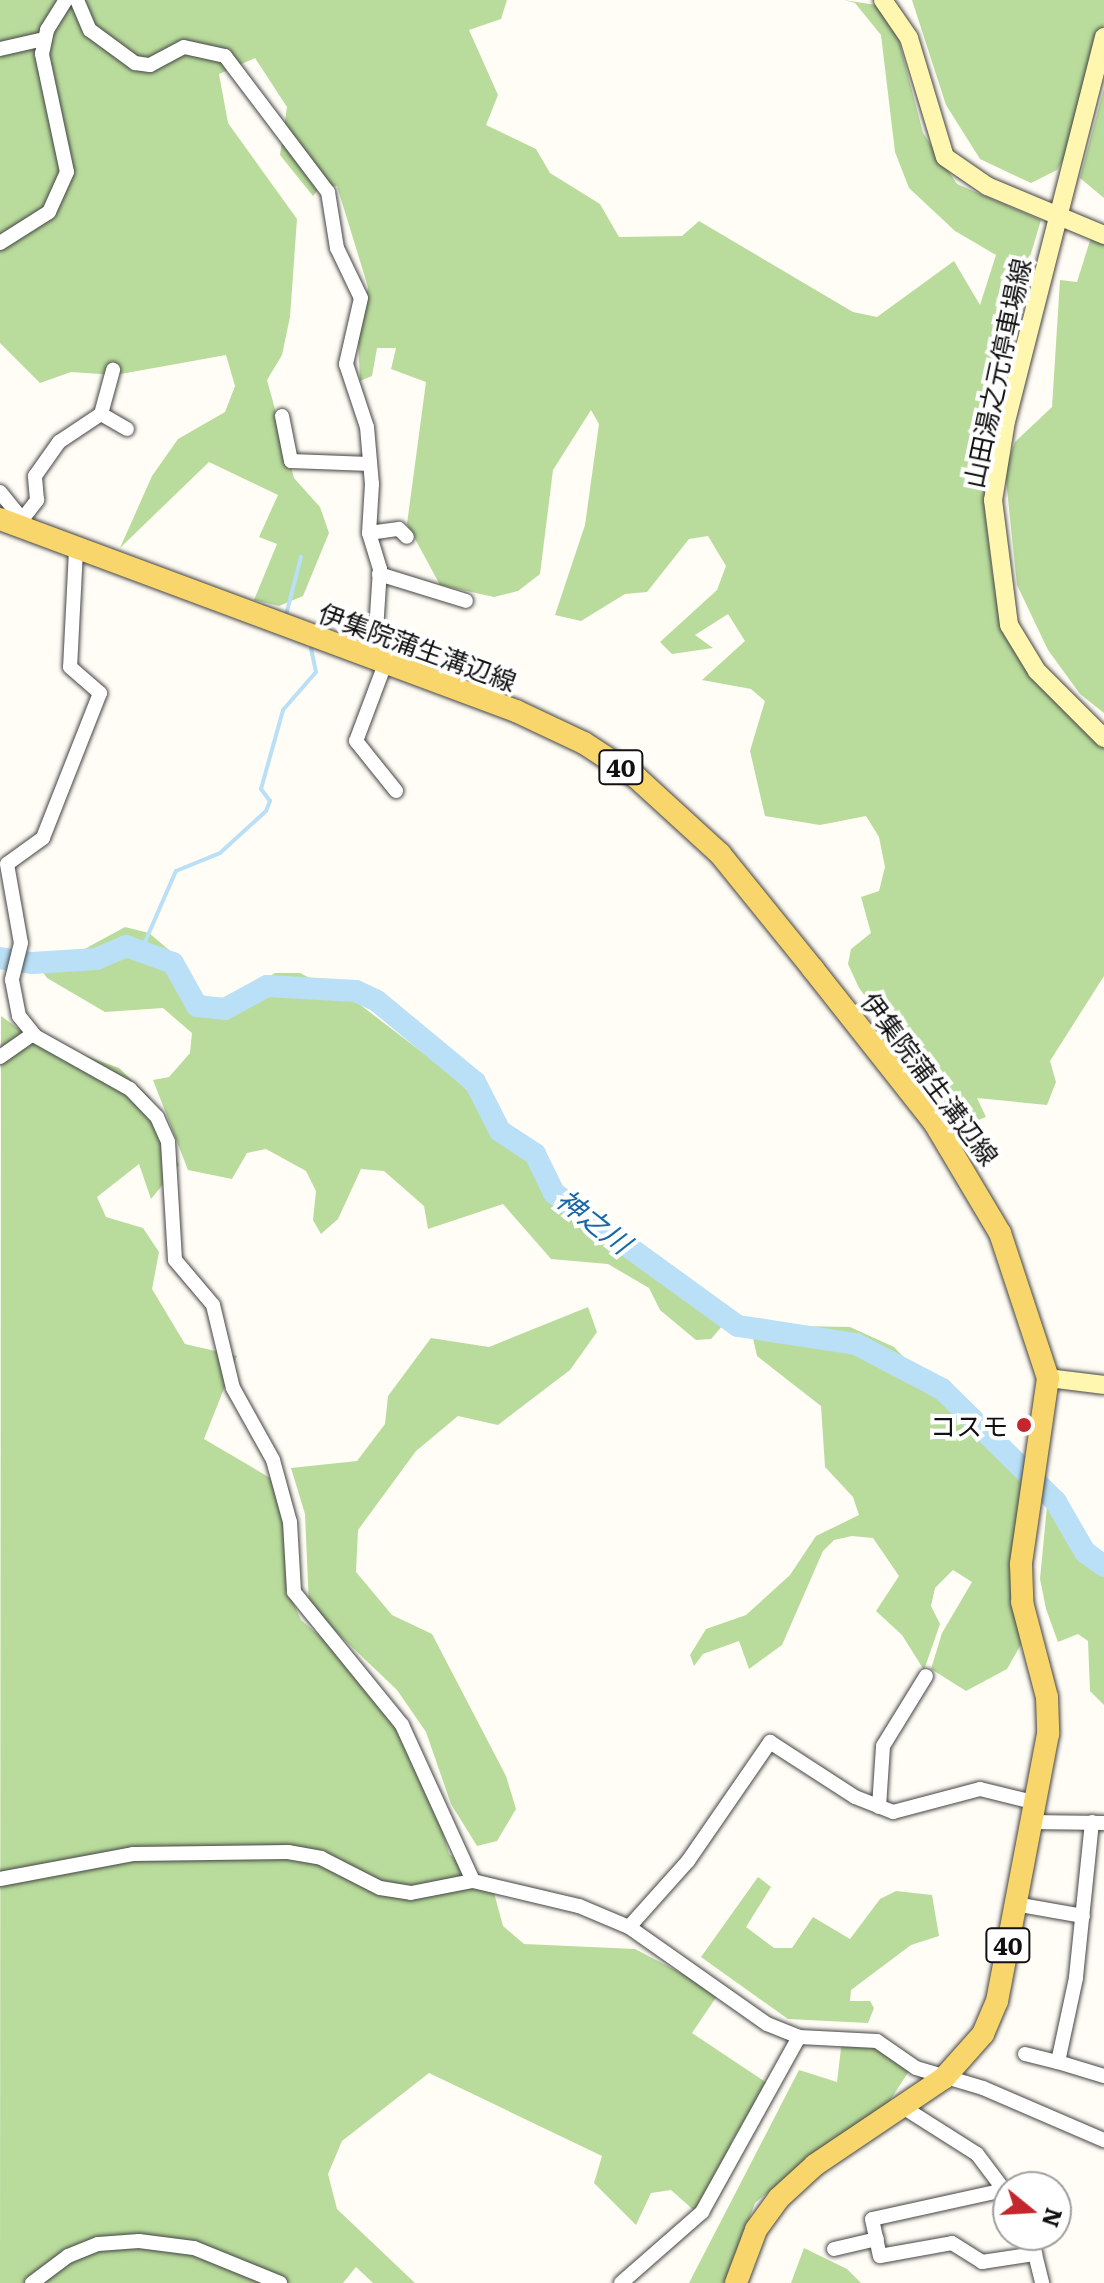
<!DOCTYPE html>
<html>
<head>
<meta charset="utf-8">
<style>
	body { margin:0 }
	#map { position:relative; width:1104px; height:2283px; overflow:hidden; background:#fffdf5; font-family:Literata,"Noto Sans JP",serif }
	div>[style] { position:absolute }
	.forest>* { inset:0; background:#b9dc9c }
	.stream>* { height:4px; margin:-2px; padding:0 2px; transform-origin:2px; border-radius:2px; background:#b9e0f7 }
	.river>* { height:22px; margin:-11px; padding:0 11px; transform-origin:11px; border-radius:11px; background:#b9e0f7 }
	.roads { filter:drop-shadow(0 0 2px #444) drop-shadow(0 0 2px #444) }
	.street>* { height:14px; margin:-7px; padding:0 7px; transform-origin:7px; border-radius:7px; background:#fff }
	.secondary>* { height:18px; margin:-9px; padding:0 9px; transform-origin:9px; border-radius:9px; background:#fff6b0 }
	.primary>* { height:22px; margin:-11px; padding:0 11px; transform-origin:11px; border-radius:11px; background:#f9d66b }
	.dots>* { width:22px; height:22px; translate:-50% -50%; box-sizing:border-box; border:4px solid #fff; border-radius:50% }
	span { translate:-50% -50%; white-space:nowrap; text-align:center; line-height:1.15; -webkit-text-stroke:8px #fff; paint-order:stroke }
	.shield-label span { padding:2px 6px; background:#fff; border:2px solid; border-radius:6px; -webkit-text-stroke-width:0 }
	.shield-label { font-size:24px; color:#111; font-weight:700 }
	.street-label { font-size:26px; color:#111 }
	.poi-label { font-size:26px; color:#111 }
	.right { translate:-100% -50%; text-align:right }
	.water-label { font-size:28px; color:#1768a6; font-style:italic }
	.north { position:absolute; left:992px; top:2171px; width:80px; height:80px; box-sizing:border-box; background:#fff; border:2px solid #a0a0a0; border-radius:50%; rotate:108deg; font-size:22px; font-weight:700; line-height:32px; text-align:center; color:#111 }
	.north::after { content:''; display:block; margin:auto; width:28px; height:36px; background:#c4262e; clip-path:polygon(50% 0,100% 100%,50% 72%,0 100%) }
</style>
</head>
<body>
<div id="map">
	<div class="forest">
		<i style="clip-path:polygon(0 0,507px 0,501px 19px,469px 30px,498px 95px,486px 125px,536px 149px,550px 173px,600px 204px,619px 237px,682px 236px,699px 221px,853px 312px,877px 317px,954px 261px,980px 305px,996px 255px,955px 231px,909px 188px,895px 152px,881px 35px,855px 3px,844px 0,876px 5px,897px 33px,923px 133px,957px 184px,1041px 220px,991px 387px,985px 512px,993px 578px,1020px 640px,1104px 744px,1104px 976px,1050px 1061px,1056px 1082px,1047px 1105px,977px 1098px,986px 1117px,962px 1126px,859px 988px,848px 964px,851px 949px,871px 933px,861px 897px,879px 891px,885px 867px,879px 837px,866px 816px,820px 825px,765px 816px,750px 751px,765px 701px,751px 689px,702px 680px,745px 641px,728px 614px,695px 635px,713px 648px,672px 654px,660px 642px,717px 590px,726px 566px,708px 536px,689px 539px,647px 592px,625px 594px,581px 621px,555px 615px,585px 525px,599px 424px,591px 410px,553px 470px,540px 574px,518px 591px,494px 597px,440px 585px,407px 524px,426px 382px,391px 369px,396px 348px,377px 348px,372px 376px,360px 381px,358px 338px,368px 287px,337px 186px,320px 187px,313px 196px,280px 155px,287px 107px,255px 58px,219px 74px,228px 123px,297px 219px,290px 317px,282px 355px,267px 380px,294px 478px,320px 507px,329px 533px,303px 596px,279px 606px,254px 600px,277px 544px,259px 537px,278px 495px,209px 462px,120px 548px,152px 476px,178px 439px,225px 412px,235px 386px,226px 355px,115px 375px,71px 372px,40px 383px,0 343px)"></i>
		<i style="clip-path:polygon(912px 0,1104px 0,1104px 24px,1071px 147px,1057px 170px,1031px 183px,980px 159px,946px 105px)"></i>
		<i style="clip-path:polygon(1104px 88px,1104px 198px,1080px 178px)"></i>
		<i style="clip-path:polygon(1093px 231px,1104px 235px,1104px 713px,1080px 694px,1048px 650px,1017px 585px,1005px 470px,1015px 442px,1052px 407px,1060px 280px,1077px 282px)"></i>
		<i style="clip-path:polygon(125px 927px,149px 933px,175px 955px,182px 985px,195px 999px,236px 999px,275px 973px,300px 973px,358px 1003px,445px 1070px,468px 1091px,498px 1137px,667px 1280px,730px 1317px,711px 1339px,696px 1340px,660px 1310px,649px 1288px,608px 1264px,551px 1259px,503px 1204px,428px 1229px,424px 1206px,384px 1171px,361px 1169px,338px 1219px,321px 1234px,313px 1220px,316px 1191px,306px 1171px,266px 1149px,247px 1153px,232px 1179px,188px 1170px,153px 1080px,169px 1077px,190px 1053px,192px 1033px,163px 1008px,105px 1012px,47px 978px,34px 960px,79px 952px)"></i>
		<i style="clip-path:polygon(1px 1016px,26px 1034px,119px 1068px,149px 1097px,179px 1165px,151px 1199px,139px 1164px,97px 1197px,106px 1217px,143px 1228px,159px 1252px,152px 1289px,185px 1344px,237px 1356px,204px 1439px,289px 1489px,295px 1516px,291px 1598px,301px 1620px,375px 1684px,427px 1773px,449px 1854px,493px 1889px,503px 1926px,524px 1944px,635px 1949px,719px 1993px,692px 2033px,767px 2083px,732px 2141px,711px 2201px,698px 2214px,671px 2190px,651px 2193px,636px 2225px,594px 2183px,602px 2156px,429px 2073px,342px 2141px,328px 2174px,337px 2209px,415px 2283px,373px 2283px,356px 2267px,343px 2283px,0 2283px)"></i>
		<i style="clip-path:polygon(588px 1307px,597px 1332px,570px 1370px,498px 1425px,458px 1416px,416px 1451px,358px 1530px,356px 1572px,392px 1615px,432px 1634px,506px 1776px,516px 1809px,497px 1841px,477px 1846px,451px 1804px,426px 1732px,397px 1690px,309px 1606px,305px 1514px,291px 1468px,357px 1461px,385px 1424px,388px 1396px,431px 1338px,489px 1347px)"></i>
		<i style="clip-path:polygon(750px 1325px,850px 1327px,894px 1347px,1028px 1487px,1023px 1641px,1007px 1669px,966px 1691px,931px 1669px,942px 1633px,972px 1582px,953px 1570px,935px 1588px,931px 1606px,940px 1624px,924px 1670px,902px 1635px,876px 1611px,899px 1576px,873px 1538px,852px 1536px,834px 1540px,823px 1551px,782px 1645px,749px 1669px,739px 1641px,703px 1654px,694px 1666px,690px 1655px,706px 1629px,746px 1615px,790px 1575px,816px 1536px,859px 1515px,853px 1497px,825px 1467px,821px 1406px,757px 1356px)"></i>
		<i style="clip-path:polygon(1047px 1506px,1084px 1558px,1104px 1573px,1104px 1705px,1090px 1691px,1088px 1641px,1078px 1634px,1058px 1642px,1046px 1609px,1040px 1579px)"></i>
		<i style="clip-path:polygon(758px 1877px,771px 1887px,746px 1927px,774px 1948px,792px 1948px,813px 1917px,850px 1939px,880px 1899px,896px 1891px,932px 1895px,939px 1936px,911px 1945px,851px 1990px,850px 2001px,870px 2001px,874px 2008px,868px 2023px,788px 2019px,701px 1957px)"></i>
		<i style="clip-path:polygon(842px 2040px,881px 2040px,911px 2068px,885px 2108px,834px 2138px,755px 2203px,725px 2283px,689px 2283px,799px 2070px,837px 2082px)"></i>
		<i style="clip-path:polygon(804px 2248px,847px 2269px,861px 2283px,791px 2283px)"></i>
	</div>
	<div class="stream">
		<i style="left:286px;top:615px;width:60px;rotate:-75.5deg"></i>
		<i style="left:141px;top:951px;width:87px;rotate:-66.4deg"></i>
		<i style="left:176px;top:871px;width:48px;rotate:-22.2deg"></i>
		<i style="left:220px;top:853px;width:62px;rotate:-42.4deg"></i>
		<i style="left:266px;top:811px;width:11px;rotate:-68deg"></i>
		<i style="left:270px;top:801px;width:15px;rotate:-127deg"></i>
		<i style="left:261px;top:789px;width:82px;rotate:-74.4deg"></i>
		<i style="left:283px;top:710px;width:50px;rotate:-49deg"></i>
		<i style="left:316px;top:672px;width:24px;rotate:-102deg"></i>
	</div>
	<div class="river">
		<i style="left:0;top:958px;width:32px;rotate:9deg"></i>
		<i style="left:32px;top:963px;width:64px;rotate:-3.6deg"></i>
		<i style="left:96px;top:959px;width:33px;rotate:-23deg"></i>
		<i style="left:126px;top:946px;width:50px;rotate:19.9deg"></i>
		<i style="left:173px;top:963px;width:49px;rotate:60.8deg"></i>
		<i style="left:197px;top:1006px;width:28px;rotate:6deg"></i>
		<i style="left:225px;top:1009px;width:48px;rotate:-28.7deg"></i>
		<i style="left:267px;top:986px;width:89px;rotate:3.2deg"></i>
		<i style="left:356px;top:991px;width:23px;rotate:25deg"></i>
		<i style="left:377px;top:1001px;width:127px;rotate:39.6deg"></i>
		<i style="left:475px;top:1082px;width:55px;rotate:63deg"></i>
		<i style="left:500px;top:1131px;width:42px;rotate:33.3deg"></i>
		<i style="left:535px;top:1154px;width:43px;rotate:64deg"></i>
		<i style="left:554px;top:1193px;width:227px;rotate:35.9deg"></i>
		<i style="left:738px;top:1326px;width:119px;rotate:8.7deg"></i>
		<i style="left:856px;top:1344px;width:97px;rotate:27.6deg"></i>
		<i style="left:942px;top:1389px;width:161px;rotate:44.7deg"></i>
		<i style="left:1056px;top:1502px;width:58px;rotate:59.9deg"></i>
		<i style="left:1085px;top:1552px;width:24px;rotate:36deg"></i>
	</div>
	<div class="roads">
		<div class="street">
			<i style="left:77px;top:0;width:33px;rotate:67deg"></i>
			<i style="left:90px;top:30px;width:56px;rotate:36.3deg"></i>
			<i style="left:135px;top:63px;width:15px;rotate:8deg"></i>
			<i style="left:150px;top:65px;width:38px;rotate:-28deg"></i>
			<i style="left:184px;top:47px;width:42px;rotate:12.4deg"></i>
			<i style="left:225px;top:56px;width:171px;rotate:52.9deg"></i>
			<i style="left:328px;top:192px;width:57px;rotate:80.9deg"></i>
			<i style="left:337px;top:248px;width:55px;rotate:64.4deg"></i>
			<i style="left:361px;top:298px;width:68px;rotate:102.8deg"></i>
			<i style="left:346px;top:364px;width:66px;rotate:71.6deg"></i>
			<i style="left:367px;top:427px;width:57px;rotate:85deg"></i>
			<i style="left:372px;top:484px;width:49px;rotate:93.5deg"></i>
			<i style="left:369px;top:533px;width:38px;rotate:73deg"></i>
			<i style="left:380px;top:569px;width:92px;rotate:93.7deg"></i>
			<i style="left:0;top:49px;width:45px;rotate:-12.8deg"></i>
			<i style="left:0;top:243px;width:58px;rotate:-32.3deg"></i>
			<i style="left:49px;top:212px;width:44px;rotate:-65.8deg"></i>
			<i style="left:67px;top:172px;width:121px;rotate:-102deg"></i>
			<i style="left:42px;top:54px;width:25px;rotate:-78deg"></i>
			<i style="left:47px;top:30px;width:36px;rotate:-58deg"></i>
			<i style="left:101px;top:414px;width:30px;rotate:30deg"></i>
			<i style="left:282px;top:416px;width:46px;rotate:78.7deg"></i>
			<i style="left:291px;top:461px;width:79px;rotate:2.2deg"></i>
			<i style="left:0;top:492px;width:35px;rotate:51deg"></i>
			<i style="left:17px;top:526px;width:33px;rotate:-52deg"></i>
			<i style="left:37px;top:500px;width:24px;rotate:-95deg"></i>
			<i style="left:35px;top:476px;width:42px;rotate:-54.8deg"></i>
			<i style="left:59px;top:442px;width:50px;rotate:-33.7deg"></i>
			<i style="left:101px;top:414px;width:46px;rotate:-74.7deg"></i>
			<i style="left:369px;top:533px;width:30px;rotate:-8deg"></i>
			<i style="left:399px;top:529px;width:11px;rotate:45deg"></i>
			<i style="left:76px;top:550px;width:117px;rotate:92.9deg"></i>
			<i style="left:70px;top:667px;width:40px;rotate:41deg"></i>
			<i style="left:100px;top:693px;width:156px;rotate:111.5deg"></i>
			<i style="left:43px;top:838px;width:44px;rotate:144.2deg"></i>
			<i style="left:7px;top:864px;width:80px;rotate:80deg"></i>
			<i style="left:21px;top:943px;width:38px;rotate:104deg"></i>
			<i style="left:12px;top:980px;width:37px;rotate:79deg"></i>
			<i style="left:19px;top:1016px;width:26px;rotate:51deg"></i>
			<i style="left:35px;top:1036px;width:109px;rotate:29.2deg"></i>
			<i style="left:130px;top:1089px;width:39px;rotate:46deg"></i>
			<i style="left:157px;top:1117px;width:27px;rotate:66deg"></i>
			<i style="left:168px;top:1142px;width:118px;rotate:86.6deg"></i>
			<i style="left:175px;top:1260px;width:59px;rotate:49.8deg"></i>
			<i style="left:213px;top:1305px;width:85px;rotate:76.5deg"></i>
			<i style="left:233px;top:1388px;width:82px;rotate:60.9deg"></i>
			<i style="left:273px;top:1460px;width:64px;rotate:74.7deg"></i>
			<i style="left:290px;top:1522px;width:70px;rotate:86.7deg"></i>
			<i style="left:294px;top:1592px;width:171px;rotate:50.9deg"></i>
			<i style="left:402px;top:1725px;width:171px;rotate:65.5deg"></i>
			<i style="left:379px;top:574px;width:91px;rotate:17.2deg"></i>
			<i style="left:385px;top:664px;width:82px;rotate:110.6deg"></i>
			<i style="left:356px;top:741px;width:64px;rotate:51.3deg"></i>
			<i style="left:0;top:1057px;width:40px;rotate:-34.9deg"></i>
			<i style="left:879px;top:1807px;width:61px;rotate:-86.2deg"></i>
			<i style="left:883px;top:1746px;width:82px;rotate:-58.4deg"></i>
			<i style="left:1030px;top:1822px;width:74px;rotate:0.8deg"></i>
			<i style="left:1092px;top:1822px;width:157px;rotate:95.9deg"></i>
			<i style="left:1076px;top:1978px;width:86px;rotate:102.1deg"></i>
			<i style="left:1058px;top:2062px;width:48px;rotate:16.9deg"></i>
			<i style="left:0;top:1879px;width:135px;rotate:-10.6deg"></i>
			<i style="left:133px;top:1854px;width:155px;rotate:-0.7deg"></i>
			<i style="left:288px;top:1852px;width:34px;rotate:10deg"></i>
			<i style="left:321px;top:1858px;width:66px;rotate:27deg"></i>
			<i style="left:380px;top:1888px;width:31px;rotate:9deg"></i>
			<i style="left:411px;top:1893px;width:63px;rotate:-11deg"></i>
			<i style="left:473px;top:1881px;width:109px;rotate:13.3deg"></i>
			<i style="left:579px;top:1906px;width:54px;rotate:22.8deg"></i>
			<i style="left:629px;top:1927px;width:169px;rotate:35.1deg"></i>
			<i style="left:767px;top:2024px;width:35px;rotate:22deg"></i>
			<i style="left:799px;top:2037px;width:78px;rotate:2.9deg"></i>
			<i style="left:877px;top:2041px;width:47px;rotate:34.7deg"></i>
			<i style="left:916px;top:2068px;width:70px;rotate:16.6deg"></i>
			<i style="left:983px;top:2088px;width:132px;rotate:23.3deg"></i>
			<i style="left:1015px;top:1904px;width:69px;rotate:10deg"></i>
			<i style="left:629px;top:1927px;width:89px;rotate:-48.2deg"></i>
			<i style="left:688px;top:1861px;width:145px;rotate:-55.4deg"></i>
			<i style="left:770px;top:1742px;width:101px;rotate:32.9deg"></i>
			<i style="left:855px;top:1797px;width:41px;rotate:21.5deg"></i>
			<i style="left:893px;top:1812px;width:90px;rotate:-14.8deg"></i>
			<i style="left:980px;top:1789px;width:55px;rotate:13.8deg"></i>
			<i style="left:1025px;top:2054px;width:34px;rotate:14deg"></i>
			<i style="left:906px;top:2109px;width:84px;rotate:32.4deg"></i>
			<i style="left:977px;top:2154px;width:45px;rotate:53.1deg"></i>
			<i style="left:1004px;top:2190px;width:135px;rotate:167.6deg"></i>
			<i style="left:872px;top:2219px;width:38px;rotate:78deg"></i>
			<i style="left:880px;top:2256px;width:73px;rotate:-10.2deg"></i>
			<i style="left:952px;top:2243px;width:36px;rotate:32deg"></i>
			<i style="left:982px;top:2262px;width:54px;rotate:-8.6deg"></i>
			<i style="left:1035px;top:2254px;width:19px;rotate:-102deg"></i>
			<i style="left:834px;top:2249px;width:44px;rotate:-13.1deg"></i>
			<i style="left:1035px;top:2254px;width:30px;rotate:76deg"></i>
			<i style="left:32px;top:2283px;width:45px;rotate:-36.9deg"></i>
			<i style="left:68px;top:2256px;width:32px;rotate:-22deg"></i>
			<i style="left:98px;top:2244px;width:41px;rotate:-4.2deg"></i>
			<i style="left:139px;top:2241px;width:55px;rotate:7.3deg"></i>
			<i style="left:194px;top:2248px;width:93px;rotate:22.1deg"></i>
			<i style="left:621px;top:2283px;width:108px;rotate:-41.2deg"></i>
			<i style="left:702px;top:2212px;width:200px;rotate:-61deg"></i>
		</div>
		<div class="secondary">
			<i style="left:883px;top:0;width:46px;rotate:55.6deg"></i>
			<i style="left:909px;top:38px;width:124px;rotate:73.2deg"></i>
			<i style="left:945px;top:157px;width:51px;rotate:34.6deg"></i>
			<i style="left:987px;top:186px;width:127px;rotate:22.7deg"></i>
			<i style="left:1104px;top:37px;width:396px;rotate:104.3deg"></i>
			<i style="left:1006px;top:421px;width:80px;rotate:99.3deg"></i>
			<i style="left:993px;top:500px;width:126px;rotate:82.7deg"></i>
			<i style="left:1009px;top:625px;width:54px;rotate:58.7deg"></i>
			<i style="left:1037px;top:671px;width:95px;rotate:45deg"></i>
			<i style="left:1048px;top:1378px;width:56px;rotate:7.1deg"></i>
		</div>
		<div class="primary">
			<i style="left:0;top:519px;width:551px;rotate:20.41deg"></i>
			<i style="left:516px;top:711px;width:75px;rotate:25.2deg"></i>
			<i style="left:584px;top:743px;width:62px;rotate:33.2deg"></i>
			<i style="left:636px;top:777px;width:114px;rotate:42.5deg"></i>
			<i style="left:720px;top:854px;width:148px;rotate:51deg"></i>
			<i style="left:813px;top:969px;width:195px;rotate:51.7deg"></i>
			<i style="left:934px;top:1122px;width:129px;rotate:59.3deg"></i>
			<i style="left:1000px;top:1233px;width:153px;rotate:71.7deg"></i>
			<i style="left:1048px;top:1378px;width:188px;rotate:98.3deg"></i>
			<i style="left:1021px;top:1564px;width:38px;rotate:88deg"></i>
			<i style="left:1022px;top:1602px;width:98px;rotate:75.3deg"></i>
			<i style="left:1047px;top:1697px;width:37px;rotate:88deg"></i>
			<i style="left:1048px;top:1734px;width:272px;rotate:100.8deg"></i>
			<i style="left:997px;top:2001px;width:36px;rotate:113deg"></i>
			<i style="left:983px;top:2034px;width:59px;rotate:131.6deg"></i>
			<i style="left:944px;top:2078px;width:156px;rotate:146deg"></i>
			<i style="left:815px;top:2165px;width:49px;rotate:137.5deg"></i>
			<i style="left:779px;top:2198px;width:39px;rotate:126deg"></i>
			<i style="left:756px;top:2230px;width:57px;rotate:110.7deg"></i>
		</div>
	</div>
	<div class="dots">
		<i style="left:1024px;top:1425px;background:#c4262e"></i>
	</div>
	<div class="shield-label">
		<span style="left:621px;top:767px">40</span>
		<span style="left:1008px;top:1945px">40</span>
	</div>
	<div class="street-label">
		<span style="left:996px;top:373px;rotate:-78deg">山田湯之元停車場線</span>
		<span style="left:418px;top:646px;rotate:20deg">伊集院蒲生溝辺線</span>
		<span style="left:931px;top:1078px;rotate:53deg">伊集院蒲生溝辺線</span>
	</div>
	<div class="poi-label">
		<span class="right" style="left:1008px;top:1425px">コスモ</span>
	</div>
	<div class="water-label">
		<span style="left:595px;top:1220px;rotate:38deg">神之川</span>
	</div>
	<div class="north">N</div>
</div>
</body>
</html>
